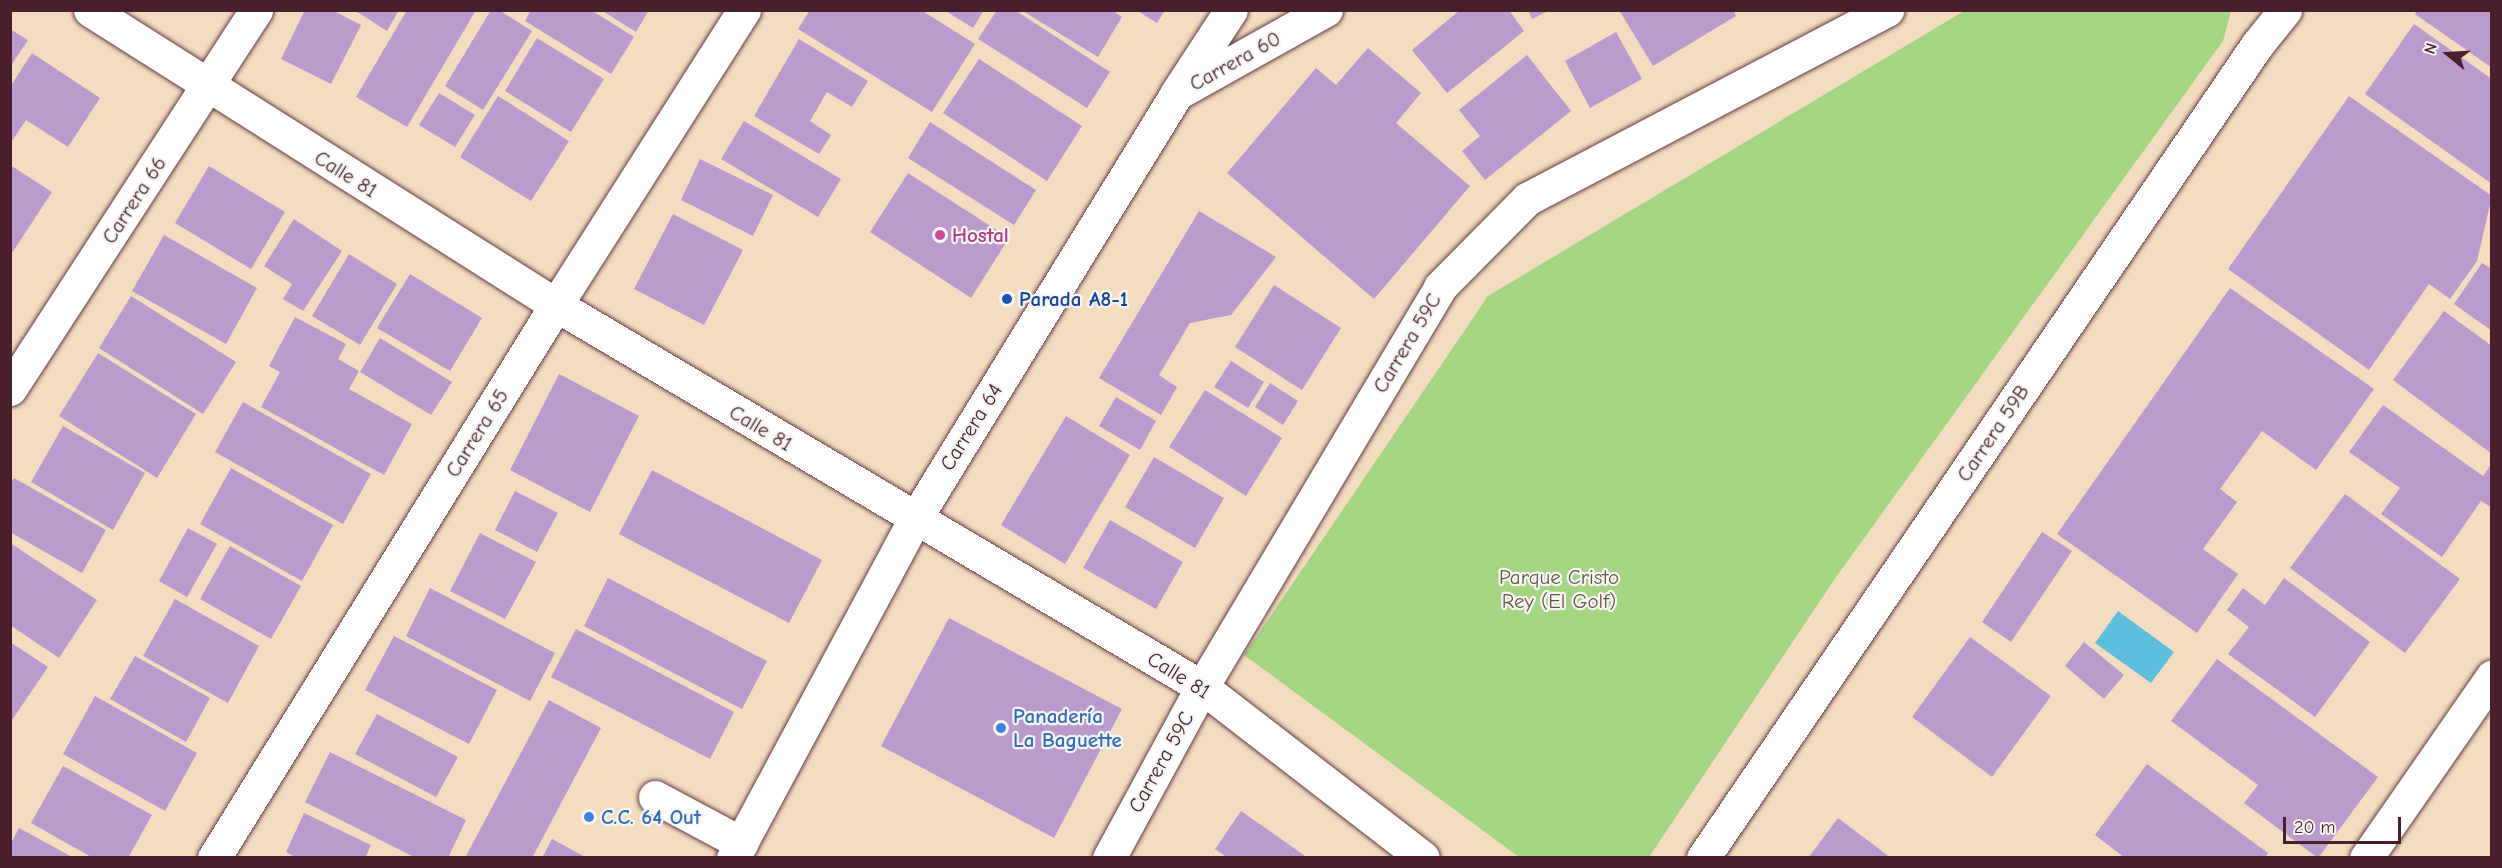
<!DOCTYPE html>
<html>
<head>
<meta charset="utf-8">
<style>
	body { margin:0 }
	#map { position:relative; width:2502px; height:868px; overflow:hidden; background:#f4dcc0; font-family:"Comic Neue",sans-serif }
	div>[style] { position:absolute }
	.green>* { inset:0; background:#a4d583 }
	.water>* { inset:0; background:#5ebedd }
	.building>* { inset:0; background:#bb9bcd }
	.roads { filter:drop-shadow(0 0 2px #643b41) drop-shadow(0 0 2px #643b41) }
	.minor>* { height:33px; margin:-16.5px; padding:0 16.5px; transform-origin:16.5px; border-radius:16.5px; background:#fff }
	.dots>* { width:16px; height:16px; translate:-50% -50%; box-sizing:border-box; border:3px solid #f6f6f2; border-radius:50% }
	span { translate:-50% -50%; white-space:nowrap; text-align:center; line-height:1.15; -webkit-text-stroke:4.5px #f6f6f2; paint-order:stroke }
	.street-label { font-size:21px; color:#4a1f2b }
	.hotel-label { font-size:21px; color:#b23c85; font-weight:700 }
	.left { translate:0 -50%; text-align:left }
	.transit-label { font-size:21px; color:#164399; font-weight:700 }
	.park-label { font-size:21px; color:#655645 }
	.shop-label { font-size:21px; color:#366cbe; font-weight:700 }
	.frame { position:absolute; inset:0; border:12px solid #4a1f2b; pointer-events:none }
	.north { position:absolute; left:2418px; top:24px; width:60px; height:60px; -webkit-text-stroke:4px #f6f6f2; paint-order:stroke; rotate:288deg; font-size:16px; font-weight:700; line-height:24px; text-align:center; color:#4a1f2b }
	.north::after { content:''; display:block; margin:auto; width:21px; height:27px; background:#4a1f2b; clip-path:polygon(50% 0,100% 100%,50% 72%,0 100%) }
	.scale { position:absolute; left:2283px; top:817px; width:118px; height:27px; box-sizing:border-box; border:3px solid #4a1f2b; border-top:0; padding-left:8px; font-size:18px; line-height:21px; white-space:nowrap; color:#4a1f2b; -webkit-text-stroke:4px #f6f6f2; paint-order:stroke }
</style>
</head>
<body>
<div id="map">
	<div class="green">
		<i style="clip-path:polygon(1964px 11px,2231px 11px,2223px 41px,1836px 577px,1649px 857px,1519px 857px,1244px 655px,1488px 296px)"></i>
	</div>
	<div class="water">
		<i style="clip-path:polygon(2118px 611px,2174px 652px,2151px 683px,2095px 643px)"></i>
	</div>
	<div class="building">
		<i style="clip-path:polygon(305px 10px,332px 10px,361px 25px,331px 84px,281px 59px)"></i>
		<i style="clip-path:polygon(354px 10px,399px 10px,387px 31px)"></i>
		<i style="clip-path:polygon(407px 10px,476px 10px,407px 127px,356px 97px)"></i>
		<i style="clip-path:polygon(491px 10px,499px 10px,532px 31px,483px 110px,445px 86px)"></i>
		<i style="clip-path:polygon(531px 10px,591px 10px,634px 37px,611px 74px,525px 21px)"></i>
		<i style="clip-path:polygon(601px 10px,649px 10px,636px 32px)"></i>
		<i style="clip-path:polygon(810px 10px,921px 10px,975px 44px,932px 112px,798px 29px)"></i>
		<i style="clip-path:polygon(944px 10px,984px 10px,973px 28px)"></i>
		<i style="clip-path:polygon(997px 10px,1015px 10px,1110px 72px,1087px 108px,978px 39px)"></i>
		<i style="clip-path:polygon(1021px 10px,1112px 10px,1122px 17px,1098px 57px)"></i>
		<i style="clip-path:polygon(1136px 10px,1165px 10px,1157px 23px)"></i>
		<i style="clip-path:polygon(1460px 10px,1509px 10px,1524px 31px,1447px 93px,1412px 50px)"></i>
		<i style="clip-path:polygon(1528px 10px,1550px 10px,1532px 19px)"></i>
		<i style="clip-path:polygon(1619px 10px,1733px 10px,1736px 16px,1653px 66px)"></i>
		<i style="clip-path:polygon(2417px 10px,2492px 10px,2492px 68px,2415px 14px)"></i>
		<i style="clip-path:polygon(2414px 24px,2492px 79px,2492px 184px,2365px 94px)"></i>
		<i style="clip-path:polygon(10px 29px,28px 40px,10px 67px)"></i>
		<i style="clip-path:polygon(1616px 32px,1642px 79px,1590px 108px,1565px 61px)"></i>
		<i style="clip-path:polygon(537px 38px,604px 79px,571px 132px,505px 91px)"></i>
		<i style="clip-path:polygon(799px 39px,868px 81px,852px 107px,827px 92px,810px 121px,831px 135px,819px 154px,754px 116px)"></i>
		<i style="clip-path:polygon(1368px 48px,1421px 93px,1396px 123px,1470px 186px,1374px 299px,1227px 173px,1316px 68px,1336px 85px)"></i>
		<i style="clip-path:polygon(32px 53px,100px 98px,68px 147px,26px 120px,10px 144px,10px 87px)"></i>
		<i style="clip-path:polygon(1527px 55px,1571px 111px,1485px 180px,1462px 151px,1480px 136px,1459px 110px)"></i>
		<i style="clip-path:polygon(979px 59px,1082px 126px,1047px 181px,943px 113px)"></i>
		<i style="clip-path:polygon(439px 93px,475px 115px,455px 147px,419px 125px)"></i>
		<i style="clip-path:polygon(498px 96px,569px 141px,531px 201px,460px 157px)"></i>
		<i style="clip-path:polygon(2349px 96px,2492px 196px,2477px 261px,2450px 299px,2429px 284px,2369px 370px,2228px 269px)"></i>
		<i style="clip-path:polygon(744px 121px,841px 179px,818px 217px,721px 159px)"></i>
		<i style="clip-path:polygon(930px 122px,1036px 190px,1014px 225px,908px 158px)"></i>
		<i style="clip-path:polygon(700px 159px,773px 195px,753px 236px,681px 200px)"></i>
		<i style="clip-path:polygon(10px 165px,52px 192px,10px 256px)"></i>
		<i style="clip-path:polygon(209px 166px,285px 212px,251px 269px,175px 223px)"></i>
		<i style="clip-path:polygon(908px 173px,1009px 238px,971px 298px,870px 232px)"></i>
		<i style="clip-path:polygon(1199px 211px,1276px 257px,1231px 315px,1190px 323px,1159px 375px,1177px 387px,1161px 415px,1099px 378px)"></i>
		<i style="clip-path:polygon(673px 214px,743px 250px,704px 325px,634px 289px)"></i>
		<i style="clip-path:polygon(294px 219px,342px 251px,303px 311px,283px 299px,292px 284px,264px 266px)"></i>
		<i style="clip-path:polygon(164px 235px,257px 288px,226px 344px,132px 291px)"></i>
		<i style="clip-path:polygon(349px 254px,397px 284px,360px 345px,312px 316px)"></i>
		<i style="clip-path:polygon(2482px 263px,2492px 269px,2492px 331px,2454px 304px)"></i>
		<i style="clip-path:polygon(410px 274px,482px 318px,450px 371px,377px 328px)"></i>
		<i style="clip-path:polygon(1274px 285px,1341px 328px,1302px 390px,1235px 347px)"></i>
		<i style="clip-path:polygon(2230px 288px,2374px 389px,2316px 470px,2262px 431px,2220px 489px,2237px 502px,2203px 549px,2238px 574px,2197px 633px,2057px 534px)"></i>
		<i style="clip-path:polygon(131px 296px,236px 362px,203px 414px,99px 348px)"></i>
		<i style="clip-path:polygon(2444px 311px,2492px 346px,2492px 454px,2393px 380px)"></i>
		<i style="clip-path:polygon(295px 317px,346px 344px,338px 359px,359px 371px,349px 389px,412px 424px,384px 475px,261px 407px,280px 372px,269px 366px)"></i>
		<i style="clip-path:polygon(380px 338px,452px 382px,431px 415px,360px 372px)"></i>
		<i style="clip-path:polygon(98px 353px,196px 414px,157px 478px,59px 416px)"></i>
		<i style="clip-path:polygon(1231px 361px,1264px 382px,1248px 408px,1214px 387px)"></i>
		<i style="clip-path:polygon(559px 374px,639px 416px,590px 512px,510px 470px)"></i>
		<i style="clip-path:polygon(1270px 383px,1298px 401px,1283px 425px,1255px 407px)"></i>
		<i style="clip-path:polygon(1205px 390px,1282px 438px,1246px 496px,1169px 447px)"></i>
		<i style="clip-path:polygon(1116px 397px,1156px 421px,1140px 450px,1099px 426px)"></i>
		<i style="clip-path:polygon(243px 402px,371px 474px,343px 524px,215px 452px)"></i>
		<i style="clip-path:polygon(2383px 405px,2483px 476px,2492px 463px,2492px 508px,2481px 501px,2442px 557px,2381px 514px,2400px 488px,2349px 452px)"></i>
		<i style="clip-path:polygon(1066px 416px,1130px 455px,1065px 564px,1001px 525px)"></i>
		<i style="clip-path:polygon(63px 426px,145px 473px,113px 530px,31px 482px)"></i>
		<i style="clip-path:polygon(1154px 457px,1224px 498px,1195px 548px,1125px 507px)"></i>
		<i style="clip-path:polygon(231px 468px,333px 525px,302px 581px,200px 524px)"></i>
		<i style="clip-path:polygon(652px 470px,822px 560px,789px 623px,619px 534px)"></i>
		<i style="clip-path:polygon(14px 478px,106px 530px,82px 573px,10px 532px,10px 484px)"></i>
		<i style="clip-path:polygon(515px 491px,558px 513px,537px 552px,495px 530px)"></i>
		<i style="clip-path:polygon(2345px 494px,2460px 579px,2405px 653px,2290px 568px)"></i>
		<i style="clip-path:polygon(1110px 520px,1183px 562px,1156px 609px,1083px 568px)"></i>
		<i style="clip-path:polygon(188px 528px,217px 544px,187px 597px,159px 581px)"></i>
		<i style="clip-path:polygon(2042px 532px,2072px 551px,2011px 642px,1982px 622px)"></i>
		<i style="clip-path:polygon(480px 533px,536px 562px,505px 619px,450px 591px)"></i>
		<i style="clip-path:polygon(10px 543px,97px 600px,59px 658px,10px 625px)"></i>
		<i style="clip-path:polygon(230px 546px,301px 586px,271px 639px,200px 599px)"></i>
		<i style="clip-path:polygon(608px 578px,767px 661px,742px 709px,584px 626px)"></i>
		<i style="clip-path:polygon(2284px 578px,2370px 642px,2315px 717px,2228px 654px,2249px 627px,2227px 610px,2243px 588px,2265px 605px)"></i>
		<i style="clip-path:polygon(430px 588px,555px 653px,530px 701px,406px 636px)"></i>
		<i style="clip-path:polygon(175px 599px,259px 646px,228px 703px,143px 656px)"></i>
		<i style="clip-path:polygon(949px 618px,1122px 709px,1054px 838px,881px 746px)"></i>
		<i style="clip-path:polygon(576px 629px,734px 712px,710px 759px,551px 677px)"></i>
		<i style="clip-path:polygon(394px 636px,497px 690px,469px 744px,365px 690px)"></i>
		<i style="clip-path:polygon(1970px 637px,2051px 696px,1992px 777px,1912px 717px)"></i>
		<i style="clip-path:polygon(10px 642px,48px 667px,10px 723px)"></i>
		<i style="clip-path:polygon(2084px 642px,2124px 675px,2104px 699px,2065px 666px)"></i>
		<i style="clip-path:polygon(135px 656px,210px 698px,186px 742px,110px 699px)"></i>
		<i style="clip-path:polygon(2217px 659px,2378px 777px,2318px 858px,2244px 803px,2258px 785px,2171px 721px)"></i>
		<i style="clip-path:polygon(95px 696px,197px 753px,165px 811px,63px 754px)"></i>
		<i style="clip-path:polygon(549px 700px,601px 728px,532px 858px,469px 858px,466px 856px)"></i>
		<i style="clip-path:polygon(377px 714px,458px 757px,436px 797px,355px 754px)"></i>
		<i style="clip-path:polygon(330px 752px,466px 820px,448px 858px,416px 858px,305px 802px)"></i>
		<i style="clip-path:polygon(2147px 764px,2268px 853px,2265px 858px,2125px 858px,2095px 835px)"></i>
		<i style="clip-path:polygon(63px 766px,152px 815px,128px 858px,93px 858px,31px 823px)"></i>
		<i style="clip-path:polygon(1241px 811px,1308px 858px,1228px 858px,1215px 849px)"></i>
		<i style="clip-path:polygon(304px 813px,371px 845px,365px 858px,297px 858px,286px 852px)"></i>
		<i style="clip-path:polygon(1838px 818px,1891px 858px,1808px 858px)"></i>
		<i style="clip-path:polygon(19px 828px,74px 858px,10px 858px,10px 845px)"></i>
		<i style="clip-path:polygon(552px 839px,587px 858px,542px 858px)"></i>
	</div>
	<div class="roads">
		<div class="minor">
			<i style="left:90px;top:10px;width:552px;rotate:32.34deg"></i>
			<i style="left:556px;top:305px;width:750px;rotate:30.6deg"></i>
			<i style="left:1202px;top:687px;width:279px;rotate:37.7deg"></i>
			<i style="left:1181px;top:91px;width:166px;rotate:-29.2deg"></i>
			<i style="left:10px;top:389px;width:452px;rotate:-57deg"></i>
			<i style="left:655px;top:797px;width:98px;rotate:28.1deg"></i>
			<i style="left:214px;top:858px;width:650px;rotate:-58.27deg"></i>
			<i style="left:556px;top:305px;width:350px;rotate:-57.5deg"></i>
			<i style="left:733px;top:858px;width:385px;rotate:-61.8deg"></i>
			<i style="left:915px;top:519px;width:499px;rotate:-58.4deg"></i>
			<i style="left:1176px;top:94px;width:100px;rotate:-56.8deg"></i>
			<i style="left:1109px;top:858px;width:195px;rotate:-61.5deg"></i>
			<i style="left:1202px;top:687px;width:465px;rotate:-59.2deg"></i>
			<i style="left:1440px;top:287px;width:124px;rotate:-45.3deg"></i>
			<i style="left:1527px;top:199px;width:407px;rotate:-27.7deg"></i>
			<i style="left:1703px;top:858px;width:984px;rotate:-55.73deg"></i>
			<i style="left:2257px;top:45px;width:45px;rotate:-51.3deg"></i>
			<i style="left:2366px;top:858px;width:221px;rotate:-55.2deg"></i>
		</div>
	</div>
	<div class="dots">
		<i style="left:940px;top:235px;background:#d1479c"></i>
		<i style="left:1007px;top:299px;background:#1a4fb4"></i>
		<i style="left:1001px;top:728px;background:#3f7fe0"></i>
		<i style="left:589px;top:817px;background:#3f7fe0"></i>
	</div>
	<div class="street-label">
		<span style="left:1235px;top:61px;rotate:-29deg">Carrera 60</span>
		<span style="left:346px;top:174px;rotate:32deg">Calle 81</span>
		<span style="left:134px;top:200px;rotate:-57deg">Carrera 66</span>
		<span style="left:1407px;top:343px;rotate:-59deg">Carrera 59C</span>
		<span style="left:971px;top:427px;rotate:-58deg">Carrera 64</span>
		<span style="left:761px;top:428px;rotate:31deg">Calle 81</span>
		<span style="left:477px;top:433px;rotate:-58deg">Carrera 65</span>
		<span style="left:1993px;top:433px;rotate:-56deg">Carrera 59B</span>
		<span style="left:1179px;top:675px;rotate:32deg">Calle 81</span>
		<span style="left:1161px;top:762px;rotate:-61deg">Carrera 59C</span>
	</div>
	<div class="hotel-label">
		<span class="left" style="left:952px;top:235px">Hostal</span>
	</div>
	<div class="transit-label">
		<span class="left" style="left:1019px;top:299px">Parada A8-1</span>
	</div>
	<div class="park-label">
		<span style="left:1559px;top:589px">Parque Cristo<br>Rey (El Golf)</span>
	</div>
	<div class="shop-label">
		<span class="left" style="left:1013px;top:728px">Panadería<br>La Baguette</span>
		<span class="left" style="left:601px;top:817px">C.C. 64 Out</span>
	</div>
	<div class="frame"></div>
	<div class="north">N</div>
	<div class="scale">20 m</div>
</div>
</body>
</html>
